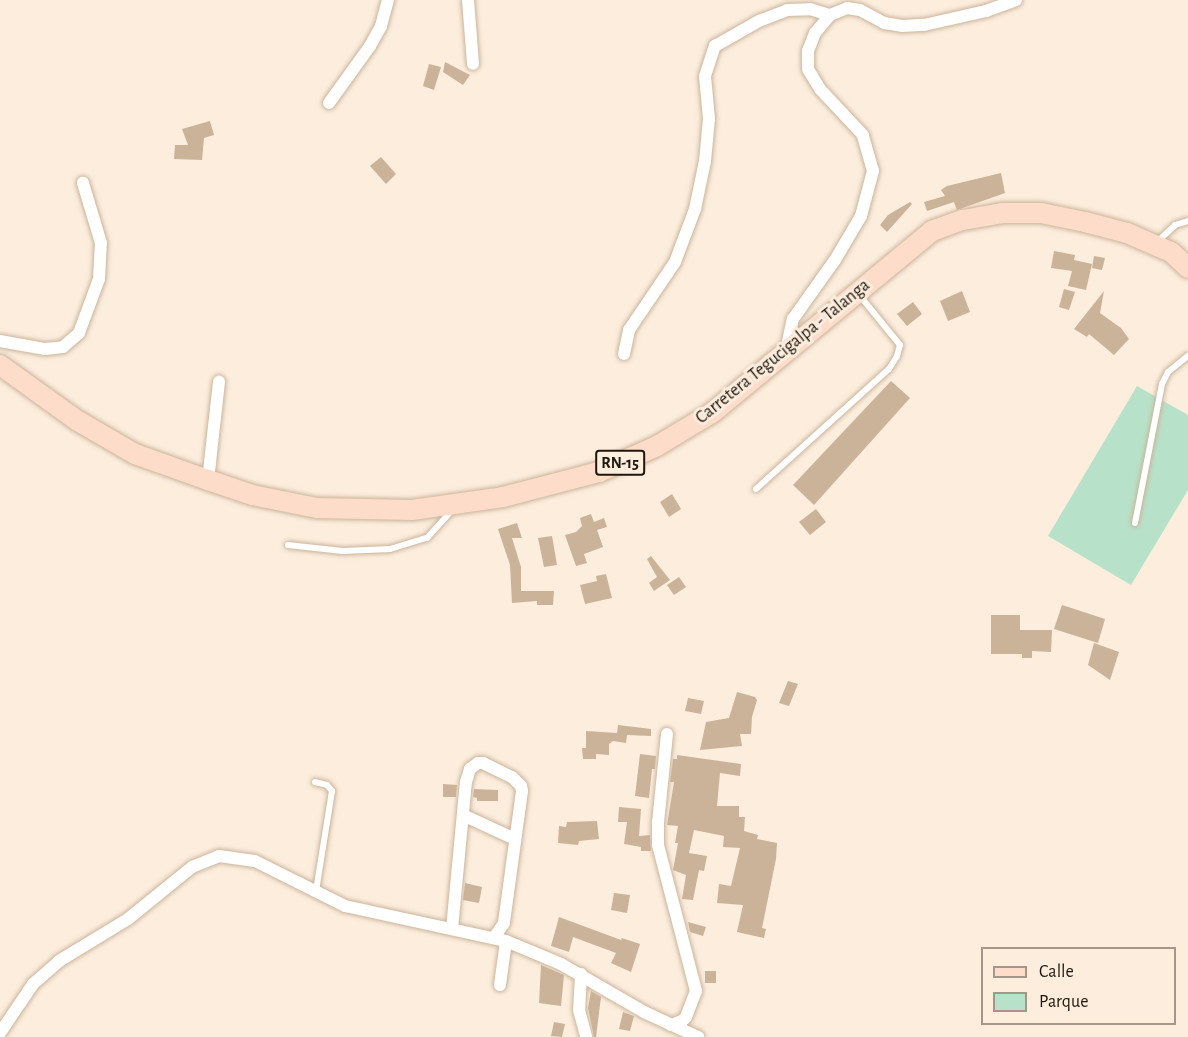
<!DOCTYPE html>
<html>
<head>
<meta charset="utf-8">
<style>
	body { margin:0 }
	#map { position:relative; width:1188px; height:1037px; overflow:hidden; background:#fceddd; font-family:"Alegreya Sans",sans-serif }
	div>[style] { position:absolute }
	.green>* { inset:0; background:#b7e2c9 }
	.building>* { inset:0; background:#cbb399 }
	.roads { filter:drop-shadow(0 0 2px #cbb49a) drop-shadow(0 0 2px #cbb49a) }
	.service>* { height:6px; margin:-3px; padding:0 3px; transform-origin:3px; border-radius:3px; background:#fff }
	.minor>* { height:12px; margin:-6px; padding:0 6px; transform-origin:6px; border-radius:6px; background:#fff }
	.primary>* { height:20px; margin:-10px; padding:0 10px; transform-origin:10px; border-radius:10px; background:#fddcca }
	span { translate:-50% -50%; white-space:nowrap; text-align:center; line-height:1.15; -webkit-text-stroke:6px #fceddd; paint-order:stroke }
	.shield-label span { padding:2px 4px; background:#fceddd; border:2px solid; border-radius:4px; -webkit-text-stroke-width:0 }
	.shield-label { font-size:16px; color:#1f170d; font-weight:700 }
	.street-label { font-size:18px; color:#1f170d }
	.legend { position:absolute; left:981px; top:947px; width:195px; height:78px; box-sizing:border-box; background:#fceddd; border:2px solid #a4978a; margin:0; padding:8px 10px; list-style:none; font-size:18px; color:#1f170d }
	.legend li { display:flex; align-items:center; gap:12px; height:30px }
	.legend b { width:30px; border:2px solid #a4978a }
</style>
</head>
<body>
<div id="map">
	<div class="green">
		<i style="clip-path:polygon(1137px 386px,1188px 415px,1188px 490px,1131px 585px,1048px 536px)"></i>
	</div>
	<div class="building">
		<i style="clip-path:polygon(445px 62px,470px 75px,463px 85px,443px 72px)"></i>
		<i style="clip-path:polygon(429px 64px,441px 67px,434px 90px,423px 86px)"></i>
		<i style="clip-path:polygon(210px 121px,214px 135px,204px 138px,202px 160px,174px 159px,175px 145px,188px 145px,182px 129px)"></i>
		<i style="clip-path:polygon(381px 157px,396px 174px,386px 184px,370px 166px)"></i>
		<i style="clip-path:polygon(1001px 173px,1005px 193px,957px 210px,954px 202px,927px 211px,924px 202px,945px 196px,941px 190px,947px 186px)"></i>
		<i style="clip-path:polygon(910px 202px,912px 204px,887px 232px,880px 225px,888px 215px)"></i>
		<i style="clip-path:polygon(1054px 251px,1075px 255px,1074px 260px,1092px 264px,1086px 290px,1068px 286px,1072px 271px,1051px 268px)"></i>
		<i style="clip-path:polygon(1094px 256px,1105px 258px,1102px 270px,1092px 268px)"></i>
		<i style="clip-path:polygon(1064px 289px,1075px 292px,1069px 310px,1059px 307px)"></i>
		<i style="clip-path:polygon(962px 291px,970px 312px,948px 321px,940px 301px)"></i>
		<i style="clip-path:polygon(1104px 291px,1100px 313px,1121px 328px,1129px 339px,1114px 355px,1089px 334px,1087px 337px,1074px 329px)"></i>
		<i style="clip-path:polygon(913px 302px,922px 314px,907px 326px,897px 314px)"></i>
		<i style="clip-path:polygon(891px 381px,910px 398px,814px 505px,793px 485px)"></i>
		<i style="clip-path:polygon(672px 494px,681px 509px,669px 517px,660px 502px)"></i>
		<i style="clip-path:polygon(816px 509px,826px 522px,810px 535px,799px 522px)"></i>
		<i style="clip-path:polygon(591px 514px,594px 522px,604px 518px,607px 527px,597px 530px,603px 547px,584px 554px,587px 563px,576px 566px,565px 535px,576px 532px,582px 526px,580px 518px)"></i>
		<i style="clip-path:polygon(517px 523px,522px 538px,512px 538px,521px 567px,521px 591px,554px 591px,553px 605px,537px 605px,537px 601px,512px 603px,510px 565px,498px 529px)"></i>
		<i style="clip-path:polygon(552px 536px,557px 565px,544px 567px,538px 538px)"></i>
		<i style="clip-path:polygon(651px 556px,670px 580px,654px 591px,649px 583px,657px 577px,647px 559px)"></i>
		<i style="clip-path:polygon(606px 574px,612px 598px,585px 604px,580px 585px,597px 581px,596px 576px)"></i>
		<i style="clip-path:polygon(679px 577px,686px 587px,674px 595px,667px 585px)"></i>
		<i style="clip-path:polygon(1062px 605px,1105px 619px,1098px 643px,1054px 629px)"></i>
		<i style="clip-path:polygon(991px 615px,1020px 615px,1020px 630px,1052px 630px,1051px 652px,1032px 651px,1032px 658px,1022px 658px,1022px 654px,991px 654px)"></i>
		<i style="clip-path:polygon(1094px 643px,1119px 652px,1110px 680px,1088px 665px)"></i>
		<i style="clip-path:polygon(788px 681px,798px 684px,789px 706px,779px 703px)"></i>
		<i style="clip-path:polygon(737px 692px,755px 697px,757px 700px,752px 717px,751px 734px,740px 734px,742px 746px,700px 750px,706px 722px,729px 718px)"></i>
		<i style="clip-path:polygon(688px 698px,704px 701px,701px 714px,685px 711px)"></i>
		<i style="clip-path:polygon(618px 725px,651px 729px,651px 736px,627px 735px,626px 743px,613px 741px,609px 744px,609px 755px,596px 754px,596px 759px,583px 759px,582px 748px,586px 748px,586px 731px,617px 733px)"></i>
		<i style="clip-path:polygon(640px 754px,656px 756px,655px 769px,652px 769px,649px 798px,635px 796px)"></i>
		<i style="clip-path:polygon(677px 755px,741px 764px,740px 776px,720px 773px,717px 806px,739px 806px,739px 817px,745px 817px,744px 831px,758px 835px,757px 839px,777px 843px,776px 859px,762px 928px,766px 929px,764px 938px,737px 932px,743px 905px,717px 903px,719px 884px,731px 886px,740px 848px,723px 847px,724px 836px,694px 830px,689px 853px,707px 856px,704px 871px,699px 870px,693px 900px,682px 899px,686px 875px,673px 870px,678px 843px,675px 843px,678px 826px,667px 825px,674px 782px,670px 782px,673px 759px,677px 759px)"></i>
		<i style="clip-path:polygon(443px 784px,457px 785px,456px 797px,443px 797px)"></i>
		<i style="clip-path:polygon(474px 789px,498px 790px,498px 801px,477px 801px,477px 798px,473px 797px)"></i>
		<i style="clip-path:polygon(619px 807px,641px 809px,639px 836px,650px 835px,651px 851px,641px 851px,641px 847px,624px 844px,627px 822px,618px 822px)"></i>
		<i style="clip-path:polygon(597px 821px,599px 839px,579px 841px,578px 845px,558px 843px,559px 826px,566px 827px,567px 822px)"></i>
		<i style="clip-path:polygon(465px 883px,482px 887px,479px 903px,463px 900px)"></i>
		<i style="clip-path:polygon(614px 893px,630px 895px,627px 913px,611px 910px)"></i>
		<i style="clip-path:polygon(559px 917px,621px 940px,622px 938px,640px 944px,631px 972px,611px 963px,616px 953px,573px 937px,569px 952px,551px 946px)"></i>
		<i style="clip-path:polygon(688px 922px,706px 927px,703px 936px,690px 932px)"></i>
		<i style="clip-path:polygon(541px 965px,564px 975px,561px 1006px,539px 1003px)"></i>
		<i style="clip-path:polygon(705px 971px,716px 971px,716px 983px,705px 983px)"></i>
		<i style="clip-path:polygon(591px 991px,601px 997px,596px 1037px,594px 1037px,588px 1008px)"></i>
		<i style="clip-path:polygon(623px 1012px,634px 1016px,630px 1031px,619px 1029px)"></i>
		<i style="clip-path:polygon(554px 1022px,565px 1024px,562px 1037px,551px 1036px)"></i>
	</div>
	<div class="roads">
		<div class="service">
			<i style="left:1156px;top:243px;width:26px;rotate:-43deg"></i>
			<i style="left:1175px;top:225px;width:14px;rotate:-17deg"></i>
			<i style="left:756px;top:489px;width:179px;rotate:-42.1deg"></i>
			<i style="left:889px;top:369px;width:15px;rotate:-58deg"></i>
			<i style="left:897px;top:356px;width:11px;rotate:-75deg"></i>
			<i style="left:900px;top:345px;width:63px;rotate:-129.2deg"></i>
			<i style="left:1135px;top:523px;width:142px;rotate:-79deg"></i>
			<i style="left:1162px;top:384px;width:13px;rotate:-63deg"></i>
			<i style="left:1168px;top:372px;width:26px;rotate:-39deg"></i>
			<i style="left:288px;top:545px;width:55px;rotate:6.2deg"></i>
			<i style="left:343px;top:551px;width:47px;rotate:-2.4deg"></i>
			<i style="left:390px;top:549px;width:39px;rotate:-17deg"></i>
			<i style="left:427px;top:538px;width:36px;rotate:-48deg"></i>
			<i style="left:315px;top:782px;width:12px;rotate:14deg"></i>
			<i style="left:327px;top:785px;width:8px;rotate:50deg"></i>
			<i style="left:332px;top:791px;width:101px;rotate:99.1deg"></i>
		</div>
		<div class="minor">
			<i style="left:468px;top:0;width:64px;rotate:85.5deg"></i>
			<i style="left:329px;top:103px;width:70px;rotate:-54.3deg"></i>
			<i style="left:370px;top:46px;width:23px;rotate:-61deg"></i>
			<i style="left:381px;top:26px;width:27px;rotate:-75deg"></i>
			<i style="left:0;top:341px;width:46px;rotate:10.1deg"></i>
			<i style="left:45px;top:349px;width:18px;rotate:-6deg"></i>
			<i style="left:63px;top:347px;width:21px;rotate:-41deg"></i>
			<i style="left:79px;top:333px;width:58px;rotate:-69.7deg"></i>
			<i style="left:99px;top:279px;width:36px;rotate:-87deg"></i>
			<i style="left:101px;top:243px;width:63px;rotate:-106.7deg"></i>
			<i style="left:786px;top:351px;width:33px;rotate:-78deg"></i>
			<i style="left:793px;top:319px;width:72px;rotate:-54.6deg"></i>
			<i style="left:835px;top:260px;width:51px;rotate:-59.4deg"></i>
			<i style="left:861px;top:216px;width:47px;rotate:-75.1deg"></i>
			<i style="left:873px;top:171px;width:37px;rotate:-106deg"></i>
			<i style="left:863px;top:135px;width:63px;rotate:-133.1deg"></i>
			<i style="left:820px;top:89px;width:23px;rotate:-121deg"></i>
			<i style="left:808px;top:69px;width:18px;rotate:-90deg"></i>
			<i style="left:808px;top:51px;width:19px;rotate:-69deg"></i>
			<i style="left:815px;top:33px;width:23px;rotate:-50deg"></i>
			<i style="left:830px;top:15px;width:18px;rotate:-22deg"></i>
			<i style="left:847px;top:8px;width:13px;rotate:9deg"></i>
			<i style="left:860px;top:10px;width:27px;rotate:28deg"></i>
			<i style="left:884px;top:23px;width:18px;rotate:9deg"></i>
			<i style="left:902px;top:26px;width:22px;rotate:-3deg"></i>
			<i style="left:924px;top:25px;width:64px;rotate:-12.7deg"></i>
			<i style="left:986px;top:11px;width:32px;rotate:-20deg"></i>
			<i style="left:624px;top:354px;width:25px;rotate:-78deg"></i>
			<i style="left:629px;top:330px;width:82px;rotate:-55.9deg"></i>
			<i style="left:675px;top:262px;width:57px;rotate:-69.3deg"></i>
			<i style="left:695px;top:209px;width:49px;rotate:-78.2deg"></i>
			<i style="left:705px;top:161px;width:42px;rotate:-84.6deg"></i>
			<i style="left:709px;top:119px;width:43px;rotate:-95.3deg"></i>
			<i style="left:705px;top:76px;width:32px;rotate:-72deg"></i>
			<i style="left:715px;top:46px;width:51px;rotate:-29.6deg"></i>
			<i style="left:759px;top:21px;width:30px;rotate:-21deg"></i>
			<i style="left:787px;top:10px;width:23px;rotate:-2deg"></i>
			<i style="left:810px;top:9px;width:21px;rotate:17deg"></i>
			<i style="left:208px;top:480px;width:99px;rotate:-83.6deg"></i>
			<i style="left:667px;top:734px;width:88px;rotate:95.8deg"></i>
			<i style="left:658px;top:822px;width:23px;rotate:90deg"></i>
			<i style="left:658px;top:845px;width:151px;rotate:75.4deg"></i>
			<i style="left:696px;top:991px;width:28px;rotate:111deg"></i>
			<i style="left:686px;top:1017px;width:6px;rotate:135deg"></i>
			<i style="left:682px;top:1021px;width:12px;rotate:160deg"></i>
			<i style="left:465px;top:816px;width:55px;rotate:24.7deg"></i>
			<i style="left:452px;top:929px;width:148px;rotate:-84.6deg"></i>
			<i style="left:466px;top:782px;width:14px;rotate:-73deg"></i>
			<i style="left:470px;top:769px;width:10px;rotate:-37deg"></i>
			<i style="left:478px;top:763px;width:5px"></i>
			<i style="left:483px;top:763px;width:32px;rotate:26deg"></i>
			<i style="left:512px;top:777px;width:13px;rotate:45deg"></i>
			<i style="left:521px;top:786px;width:5px;rotate:79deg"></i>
			<i style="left:522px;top:791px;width:133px;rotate:97.8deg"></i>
			<i style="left:504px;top:923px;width:18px;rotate:124deg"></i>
			<i style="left:581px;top:974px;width:36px;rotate:93deg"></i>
			<i style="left:579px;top:1010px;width:28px;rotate:75deg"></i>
			<i style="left:500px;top:985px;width:44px;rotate:-82.2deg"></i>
			<i style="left:0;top:1033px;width:59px;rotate:-56deg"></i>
			<i style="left:33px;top:984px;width:35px;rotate:-41deg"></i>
			<i style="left:59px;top:961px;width:81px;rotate:-31.3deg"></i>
			<i style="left:128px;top:919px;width:82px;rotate:-39.1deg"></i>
			<i style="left:192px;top:867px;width:29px;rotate:-22deg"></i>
			<i style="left:219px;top:856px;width:36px;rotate:8deg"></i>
			<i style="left:255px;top:861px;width:101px;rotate:26.6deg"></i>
			<i style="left:345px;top:906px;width:165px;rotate:12.3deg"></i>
			<i style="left:506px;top:941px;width:60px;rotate:22.7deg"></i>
			<i style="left:561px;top:964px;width:96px;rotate:30deg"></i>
			<i style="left:644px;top:1012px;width:60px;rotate:24.8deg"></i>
		</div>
		<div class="primary">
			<i style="left:0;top:365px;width:96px;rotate:35.7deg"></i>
			<i style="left:78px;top:421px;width:66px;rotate:30.1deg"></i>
			<i style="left:135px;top:454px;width:77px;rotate:19.6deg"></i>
			<i style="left:208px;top:480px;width:46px;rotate:18.8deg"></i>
			<i style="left:252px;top:495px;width:66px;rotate:11.3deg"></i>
			<i style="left:317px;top:508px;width:95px;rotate:1.2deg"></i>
			<i style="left:412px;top:510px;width:92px;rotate:-8.1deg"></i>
			<i style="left:503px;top:497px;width:99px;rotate:-14.6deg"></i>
			<i style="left:599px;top:472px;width:64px;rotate:-24.1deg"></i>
			<i style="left:657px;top:446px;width:64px;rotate:-31deg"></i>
			<i style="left:712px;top:413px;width:286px;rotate:-39.6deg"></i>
			<i style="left:932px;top:231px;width:33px;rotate:-20deg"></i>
			<i style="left:963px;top:220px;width:41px;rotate:-9.9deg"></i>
			<i style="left:1003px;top:213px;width:38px"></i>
			<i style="left:1041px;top:213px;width:45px;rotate:11.6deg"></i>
			<i style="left:1085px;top:222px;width:43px;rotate:14.7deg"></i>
			<i style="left:1127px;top:233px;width:48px;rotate:23.4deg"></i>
			<i style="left:1171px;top:252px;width:23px;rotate:43deg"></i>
		</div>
	</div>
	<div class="shield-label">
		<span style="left:620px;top:463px">RN-15</span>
	</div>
	<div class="street-label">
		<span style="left:783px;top:352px;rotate:-39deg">Carretera Tegucigalpa - Talanga</span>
	</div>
	<ul class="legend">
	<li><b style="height:8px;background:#fddcca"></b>Calle</li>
	<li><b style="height:16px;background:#b7e2c9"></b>Parque</li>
	</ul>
</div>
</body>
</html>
